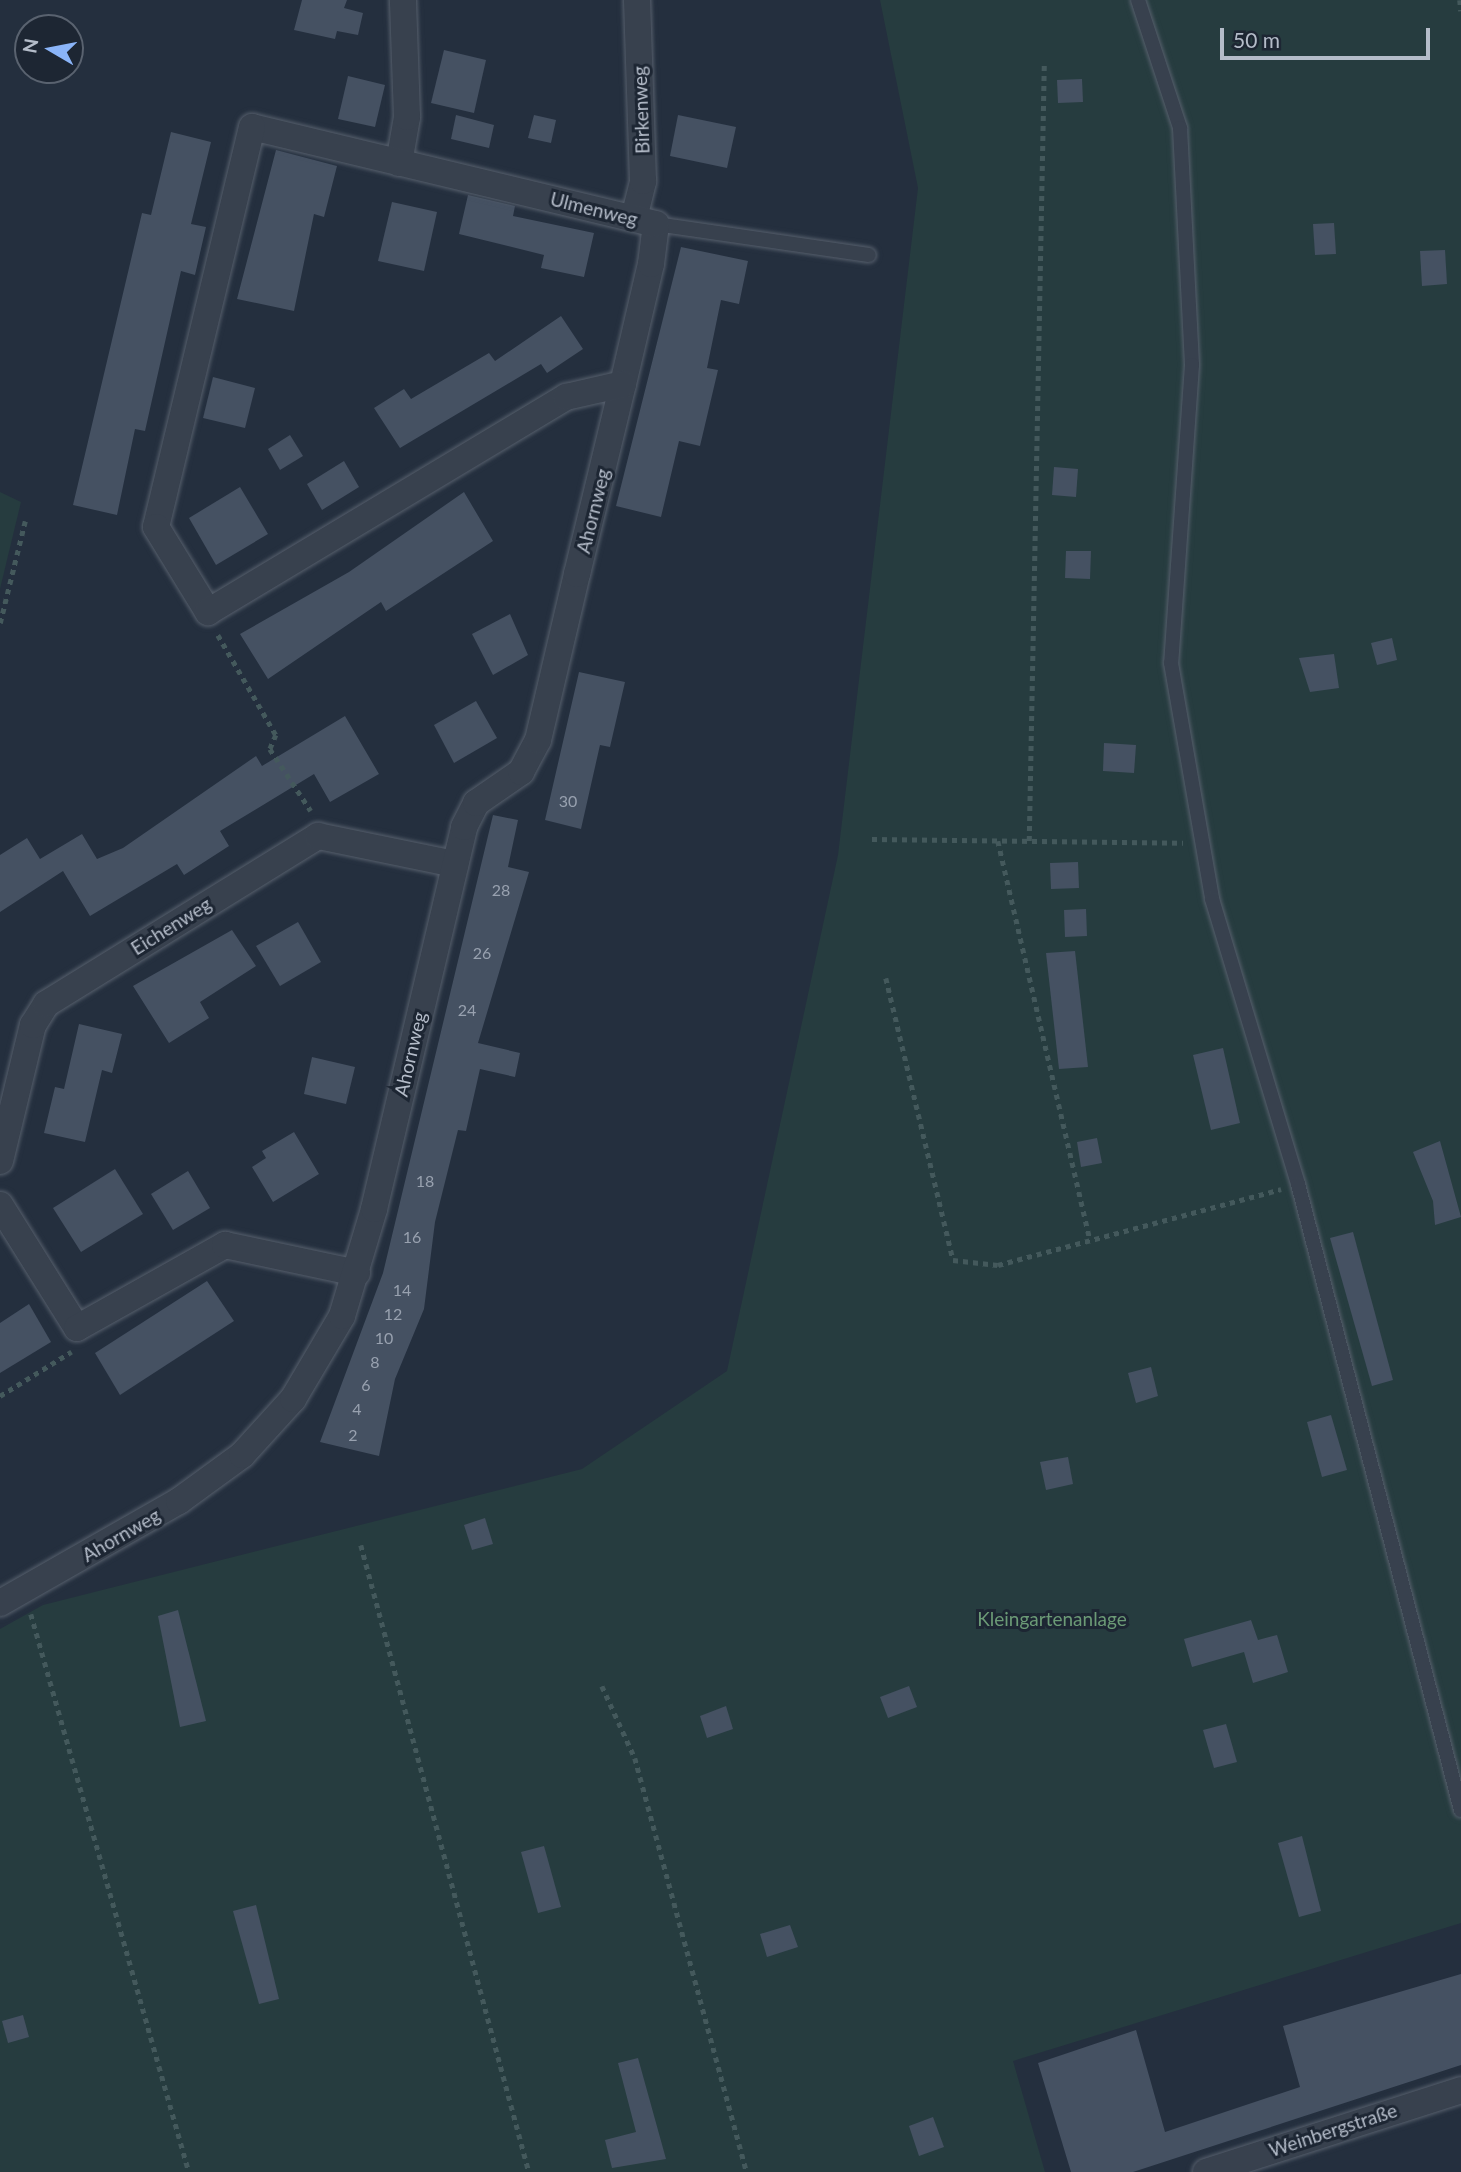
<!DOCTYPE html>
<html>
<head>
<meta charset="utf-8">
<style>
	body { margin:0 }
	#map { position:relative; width:1461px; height:2172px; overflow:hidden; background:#242f3e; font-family:Lato,sans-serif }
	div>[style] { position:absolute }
	.green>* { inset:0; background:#263c3f }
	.building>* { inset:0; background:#455162 }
	.path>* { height:4.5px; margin-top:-2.25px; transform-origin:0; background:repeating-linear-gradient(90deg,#44595c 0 5px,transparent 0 10px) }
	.roads { filter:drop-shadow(0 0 2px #565f6c) drop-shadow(0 0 2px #565f6c) }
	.lane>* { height:14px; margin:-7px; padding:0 7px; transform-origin:7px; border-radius:7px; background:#38414e }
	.street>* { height:26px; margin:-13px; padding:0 13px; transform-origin:13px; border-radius:13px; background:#38414e }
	span { translate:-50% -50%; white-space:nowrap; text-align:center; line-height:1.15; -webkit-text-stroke:6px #1d2633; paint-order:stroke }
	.number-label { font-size:16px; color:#98a1af }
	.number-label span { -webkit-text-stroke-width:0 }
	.street-label { font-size:19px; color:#b4bcc9 }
	.park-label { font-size:19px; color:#6b9a76 }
	.north { position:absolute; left:14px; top:14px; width:70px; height:70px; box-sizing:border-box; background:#1d2633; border:2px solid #59626f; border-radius:50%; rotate:280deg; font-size:19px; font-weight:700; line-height:28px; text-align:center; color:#b4bcc9 }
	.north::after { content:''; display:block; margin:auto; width:24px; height:32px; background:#8ab4f8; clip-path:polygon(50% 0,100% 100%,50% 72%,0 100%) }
	.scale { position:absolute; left:1220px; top:28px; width:210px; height:32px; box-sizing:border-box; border:4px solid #b4bcc9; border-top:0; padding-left:9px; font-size:21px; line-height:24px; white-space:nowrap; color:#b4bcc9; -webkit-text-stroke:5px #1d2633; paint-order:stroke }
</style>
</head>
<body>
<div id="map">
	<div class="green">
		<i style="clip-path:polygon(880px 0,1461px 0,1461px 1923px,1013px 2061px,1045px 2172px,0 2172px,0 1629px,43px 1605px,582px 1469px,727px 1371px,838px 855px,918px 188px)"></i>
		<i style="clip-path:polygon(0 492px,21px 502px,0 589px)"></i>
	</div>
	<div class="building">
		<i style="clip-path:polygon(302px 0,347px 0,344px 8px,363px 13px,358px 35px,337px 31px,335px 39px,294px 30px)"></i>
		<i style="clip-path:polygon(444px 50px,486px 60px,474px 113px,431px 103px)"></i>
		<i style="clip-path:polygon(348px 76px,385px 85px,375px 127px,338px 119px)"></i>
		<i style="clip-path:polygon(1082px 79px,1083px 102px,1058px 103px,1057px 80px)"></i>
		<i style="clip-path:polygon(456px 115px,494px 125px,489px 148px,451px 139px)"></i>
		<i style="clip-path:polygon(534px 115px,556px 120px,551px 143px,528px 138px)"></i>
		<i style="clip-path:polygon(678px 115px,736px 127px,727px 168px,670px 156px)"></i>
		<i style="clip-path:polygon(171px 132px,211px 142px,191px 224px,206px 227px,195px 275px,181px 271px,145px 431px,135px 429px,117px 515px,73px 505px,142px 213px,151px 215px)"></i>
		<i style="clip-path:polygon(276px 150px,337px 166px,324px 217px,314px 214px,294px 311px,237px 299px)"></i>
		<i style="clip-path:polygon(468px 195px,515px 206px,513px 216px,594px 233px,584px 277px,541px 268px,544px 255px,459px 234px)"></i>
		<i style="clip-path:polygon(392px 202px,437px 212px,424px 271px,378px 261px)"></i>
		<i style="clip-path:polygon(1334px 223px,1336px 254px,1315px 255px,1313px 224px)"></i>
		<i style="clip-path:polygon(681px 247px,748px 261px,739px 304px,721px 300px,707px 368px,718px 370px,700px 446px,679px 441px,661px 517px,616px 506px)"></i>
		<i style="clip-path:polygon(1445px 250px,1447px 284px,1422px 286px,1420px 251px)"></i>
		<i style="clip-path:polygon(561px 316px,583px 349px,547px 373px,541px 364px,400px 448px,374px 408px,404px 389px,411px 399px,489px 353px,495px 361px)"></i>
		<i style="clip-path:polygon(213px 377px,255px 388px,245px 428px,203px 418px)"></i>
		<i style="clip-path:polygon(290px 435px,303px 456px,280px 470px,268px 449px)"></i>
		<i style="clip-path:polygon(344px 461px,359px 487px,322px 510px,307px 484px)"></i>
		<i style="clip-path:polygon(1054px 467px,1078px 469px,1076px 497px,1052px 495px)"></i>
		<i style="clip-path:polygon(240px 487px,268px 534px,216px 565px,189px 518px)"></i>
		<i style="clip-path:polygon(464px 492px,493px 541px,386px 611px,381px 602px,268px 679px,240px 634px,349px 572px)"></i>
		<i style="clip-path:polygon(1066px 551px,1091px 551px,1090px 579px,1065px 578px)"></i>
		<i style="clip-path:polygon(510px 614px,528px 655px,493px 675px,472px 634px)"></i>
		<i style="clip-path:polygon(1392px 638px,1397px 660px,1377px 665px,1371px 643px)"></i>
		<i style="clip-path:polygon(1334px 654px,1339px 688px,1310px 692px,1299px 658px)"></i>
		<i style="clip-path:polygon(579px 672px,625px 682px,610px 747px,600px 745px,581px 829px,545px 820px)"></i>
		<i style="clip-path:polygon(476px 701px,497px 738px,454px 763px,434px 725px)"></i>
		<i style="clip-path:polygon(345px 716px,379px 774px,330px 802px,314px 774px,220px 831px,229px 846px,184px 875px,177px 864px,90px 916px,63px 871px,0 912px,0 855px,27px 838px,40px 859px,82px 834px,97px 859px,123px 848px,256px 756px,262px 766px)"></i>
		<i style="clip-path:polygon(1104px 743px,1136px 745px,1134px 773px,1103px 771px)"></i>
		<i style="clip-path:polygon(493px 815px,518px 820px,508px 867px,529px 872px,478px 1043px,520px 1053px,515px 1077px,480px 1069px,466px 1131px,458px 1130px,435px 1222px,424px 1309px,395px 1379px,379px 1456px,320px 1442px,383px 1273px)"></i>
		<i style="clip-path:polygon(1078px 862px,1079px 888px,1051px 889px,1050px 863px)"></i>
		<i style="clip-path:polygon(1086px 909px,1087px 936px,1065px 937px,1064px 910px)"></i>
		<i style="clip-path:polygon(298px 922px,321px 962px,280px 986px,256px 946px)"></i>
		<i style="clip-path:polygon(232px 930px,256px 966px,200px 1002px,209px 1018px,169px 1043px,133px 986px)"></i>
		<i style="clip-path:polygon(1075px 951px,1088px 1067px,1059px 1069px,1046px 953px)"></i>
		<i style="clip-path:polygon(79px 1024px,122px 1034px,112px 1073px,102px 1070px,85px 1142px,44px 1133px,55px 1087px,64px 1089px)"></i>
		<i style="clip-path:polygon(1223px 1048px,1240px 1123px,1211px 1130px,1193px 1055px)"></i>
		<i style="clip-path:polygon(312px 1057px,355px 1067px,346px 1104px,304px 1094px)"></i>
		<i style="clip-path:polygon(294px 1132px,319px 1174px,273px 1202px,252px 1167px,266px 1158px,262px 1151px)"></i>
		<i style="clip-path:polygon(1097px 1138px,1102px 1163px,1081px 1167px,1077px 1142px)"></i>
		<i style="clip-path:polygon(1440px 1141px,1461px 1217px,1435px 1225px,1433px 1201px,1413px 1152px)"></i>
		<i style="clip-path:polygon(115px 1169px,143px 1214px,81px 1252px,53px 1208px)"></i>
		<i style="clip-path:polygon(188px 1171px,210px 1208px,173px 1230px,151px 1194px)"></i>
		<i style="clip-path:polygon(1353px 1232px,1393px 1380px,1372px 1386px,1330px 1238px)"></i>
		<i style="clip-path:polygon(207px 1281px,234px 1321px,120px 1395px,95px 1353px)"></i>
		<i style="clip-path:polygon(29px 1304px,51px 1342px,0 1373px,0 1323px)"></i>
		<i style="clip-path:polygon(1151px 1367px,1158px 1396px,1136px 1403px,1128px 1373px)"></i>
		<i style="clip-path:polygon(1331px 1415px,1347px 1470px,1322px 1477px,1307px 1422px)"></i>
		<i style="clip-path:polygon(1068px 1457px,1073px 1484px,1046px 1490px,1040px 1462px)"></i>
		<i style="clip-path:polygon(485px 1518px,493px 1544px,472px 1550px,464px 1525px)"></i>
		<i style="clip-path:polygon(178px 1610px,206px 1721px,180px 1727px,158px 1616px)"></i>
		<i style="clip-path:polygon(1251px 1620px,1258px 1640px,1277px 1635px,1288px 1672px,1253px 1683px,1244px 1652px,1192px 1667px,1184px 1639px)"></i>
		<i style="clip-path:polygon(909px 1686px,917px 1707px,888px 1718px,880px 1697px)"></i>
		<i style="clip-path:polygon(726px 1706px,733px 1729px,707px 1738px,700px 1716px)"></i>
		<i style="clip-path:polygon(1226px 1724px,1237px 1762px,1214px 1768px,1203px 1730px)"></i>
		<i style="clip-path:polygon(1302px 1836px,1321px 1911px,1299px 1917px,1278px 1843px)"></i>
		<i style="clip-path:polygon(544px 1846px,561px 1907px,538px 1913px,521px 1852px)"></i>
		<i style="clip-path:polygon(256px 1905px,279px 1999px,259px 2004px,233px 1911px)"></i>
		<i style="clip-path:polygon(790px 1925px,798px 1947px,767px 1957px,760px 1934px)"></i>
		<i style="clip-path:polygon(1461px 1974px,1461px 2065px,1133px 2172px,1071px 2172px,1038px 2063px,1136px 2030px,1165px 2132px,1300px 2087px,1283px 2026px)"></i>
		<i style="clip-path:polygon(23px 2015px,29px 2037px,8px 2043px,2px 2021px)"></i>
		<i style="clip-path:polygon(638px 2058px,666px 2159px,612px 2168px,605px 2140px,636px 2132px,618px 2063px)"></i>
		<i style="clip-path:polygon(933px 2117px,944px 2147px,919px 2156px,909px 2126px)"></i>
	</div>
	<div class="path">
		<i style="left:1460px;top:0;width:11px;rotate:85deg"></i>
		<i style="left:0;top:623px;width:105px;rotate:-76.2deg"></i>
		<i style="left:218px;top:635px;width:116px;rotate:59.9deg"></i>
		<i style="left:276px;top:735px;width:15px;rotate:113deg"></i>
		<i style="left:270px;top:749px;width:74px;rotate:56.5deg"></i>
		<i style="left:872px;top:839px;width:311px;rotate:0.7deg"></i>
		<i style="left:998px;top:841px;width:409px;rotate:77deg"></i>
		<i style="left:1029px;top:841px;width:777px;rotate:-88.89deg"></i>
		<i style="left:886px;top:978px;width:290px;rotate:76.6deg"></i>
		<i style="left:953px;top:1260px;width:45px;rotate:6.3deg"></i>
		<i style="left:998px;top:1265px;width:293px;rotate:-15deg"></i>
		<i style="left:0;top:1396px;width:84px;rotate:-31.8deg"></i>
		<i style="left:361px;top:1545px;width:649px;rotate:75deg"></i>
		<i style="left:31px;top:1614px;width:580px;rotate:74.19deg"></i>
		<i style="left:602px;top:1686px;width:79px;rotate:65.4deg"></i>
		<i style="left:635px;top:1758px;width:429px;rotate:74.9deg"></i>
	</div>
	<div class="roads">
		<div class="lane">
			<i style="left:1138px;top:0;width:135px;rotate:71.8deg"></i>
			<i style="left:1180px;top:128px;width:237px;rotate:87.1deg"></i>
			<i style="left:1192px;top:365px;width:299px;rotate:94deg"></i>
			<i style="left:1171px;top:663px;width:240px;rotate:80.1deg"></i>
			<i style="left:1212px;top:899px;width:298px;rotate:73.2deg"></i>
			<i style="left:1298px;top:1184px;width:647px;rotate:75.41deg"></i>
			<i style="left:656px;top:224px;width:215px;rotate:8.3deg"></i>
		</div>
		<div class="street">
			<i style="left:399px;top:163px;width:47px;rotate:-80.1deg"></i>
			<i style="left:407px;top:117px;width:117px;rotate:-92deg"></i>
			<i style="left:634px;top:218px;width:38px;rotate:-76deg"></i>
			<i style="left:643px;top:181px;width:181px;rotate:-91.9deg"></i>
			<i style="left:0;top:1161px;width:140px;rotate:-76.4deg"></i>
			<i style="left:33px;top:1025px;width:25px;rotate:-58deg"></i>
			<i style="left:46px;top:1004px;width:320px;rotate:-31.7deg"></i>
			<i style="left:318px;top:836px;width:140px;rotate:11.6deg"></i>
			<i style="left:0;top:1205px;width:145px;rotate:58deg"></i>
			<i style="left:77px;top:1328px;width:170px;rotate:-29.3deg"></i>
			<i style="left:225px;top:1245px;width:135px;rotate:12deg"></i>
			<i style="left:0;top:1603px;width:206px;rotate:-29.7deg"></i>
			<i style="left:179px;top:1501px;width:78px;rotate:-36.1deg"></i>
			<i style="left:242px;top:1455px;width:76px;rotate:-47.7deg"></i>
			<i style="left:293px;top:1399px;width:96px;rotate:-59.4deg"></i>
			<i style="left:342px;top:1316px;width:112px;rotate:-73.3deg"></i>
			<i style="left:374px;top:1209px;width:392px;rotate:-76.7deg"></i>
			<i style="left:464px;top:827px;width:27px;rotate:-63deg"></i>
			<i style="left:476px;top:803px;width:55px;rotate:-34.6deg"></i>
			<i style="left:521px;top:772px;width:36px;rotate:-62deg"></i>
			<i style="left:538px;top:740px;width:171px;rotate:-76.8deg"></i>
			<i style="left:577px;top:574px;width:195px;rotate:-76.4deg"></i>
			<i style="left:623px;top:384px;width:123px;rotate:-76.9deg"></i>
			<i style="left:651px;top:264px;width:40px;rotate:-82.9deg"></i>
			<i style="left:656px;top:224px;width:415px;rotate:-166.5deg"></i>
			<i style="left:252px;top:127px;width:411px;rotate:103.5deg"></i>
			<i style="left:156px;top:527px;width:100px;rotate:58.5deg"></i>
			<i style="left:208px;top:612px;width:418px;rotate:-31deg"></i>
			<i style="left:566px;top:397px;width:58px;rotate:-12.8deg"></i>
			<i style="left:1206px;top:2172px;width:268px;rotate:-17.8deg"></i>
		</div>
	</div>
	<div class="number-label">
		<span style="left:568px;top:801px">30</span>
		<span style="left:501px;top:890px">28</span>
		<span style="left:482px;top:953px">26</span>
		<span style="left:467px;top:1010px">24</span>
		<span style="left:425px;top:1181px">18</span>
		<span style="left:412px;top:1237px">16</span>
		<span style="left:402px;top:1290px">14</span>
		<span style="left:393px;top:1314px">12</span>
		<span style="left:384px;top:1338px">10</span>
		<span style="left:375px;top:1362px">8</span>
		<span style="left:366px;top:1385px">6</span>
		<span style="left:357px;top:1409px">4</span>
		<span style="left:353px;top:1435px">2</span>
	</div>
	<div class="street-label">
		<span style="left:641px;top:110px;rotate:-92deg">Birkenweg</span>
		<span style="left:594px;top:209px;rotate:14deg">Ulmenweg</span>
		<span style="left:593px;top:511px;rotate:-76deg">Ahornweg</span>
		<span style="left:171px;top:926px;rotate:-32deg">Eichenweg</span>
		<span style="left:410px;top:1054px;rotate:-77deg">Ahornweg</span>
		<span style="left:121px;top:1535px;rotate:-30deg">Ahornweg</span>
		<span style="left:1333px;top:2130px;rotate:-18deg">Weinbergstraße</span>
	</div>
	<div class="park-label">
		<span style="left:1052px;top:1619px">Kleingartenanlage</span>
	</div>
	<div class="north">N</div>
	<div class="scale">50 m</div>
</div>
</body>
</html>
